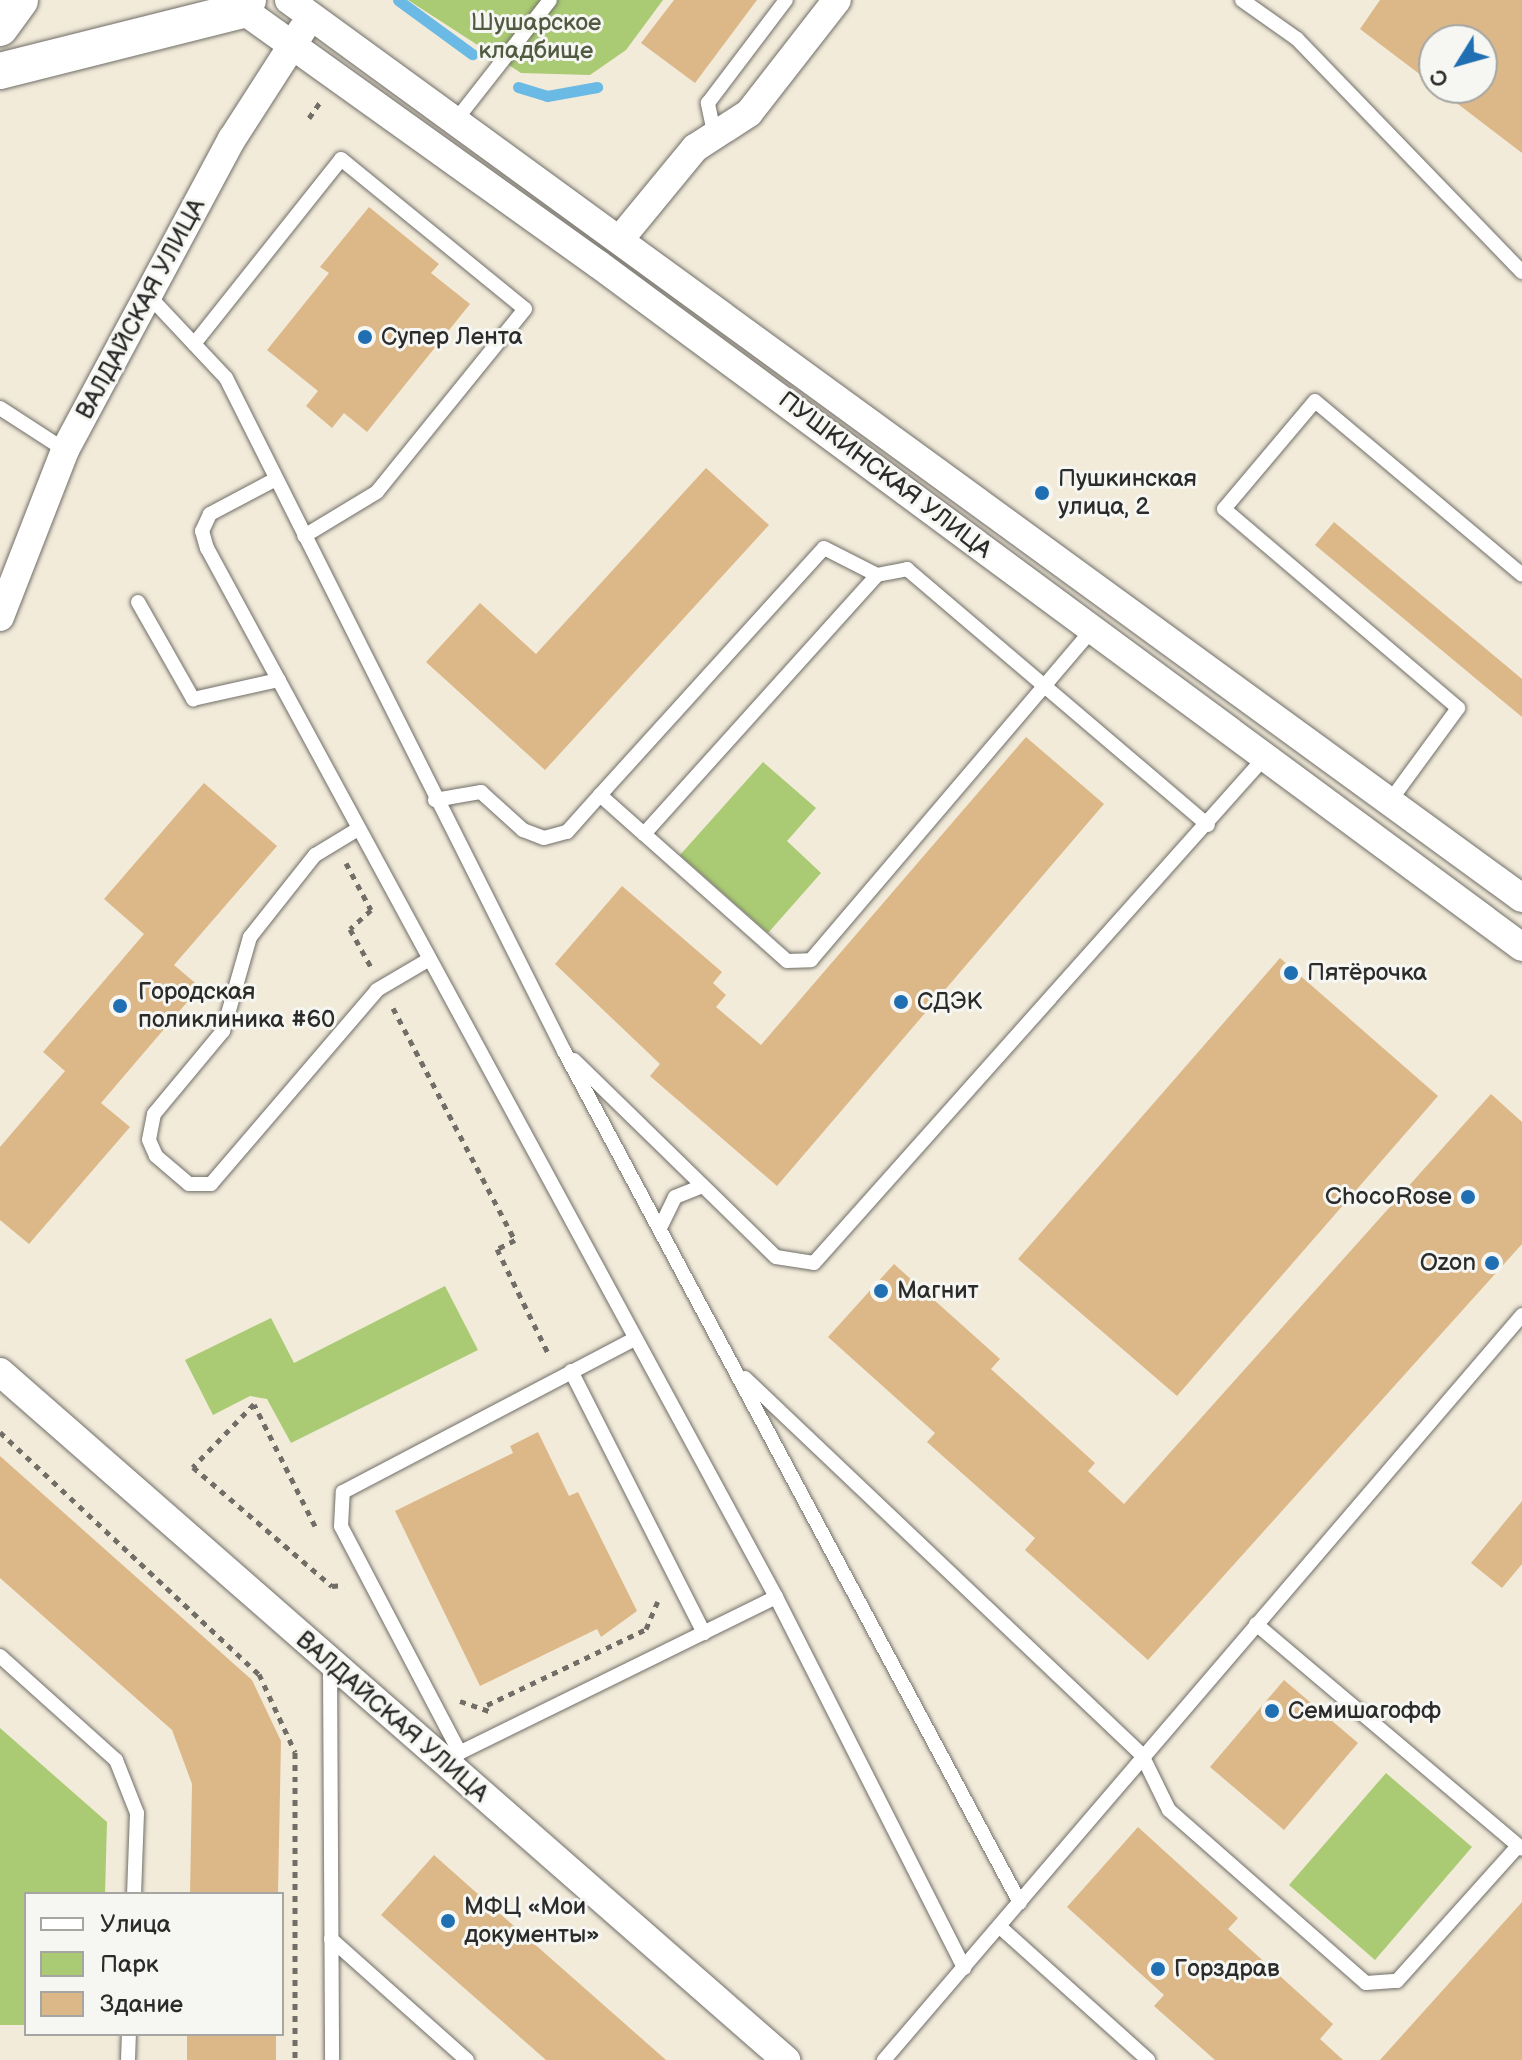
<!DOCTYPE html>
<html>
<head>
<meta charset="utf-8">
<style>
	body { margin:0 }
	#map { position:relative; width:1522px; height:2060px; overflow:hidden; background:#f2ebda; font-family:"Balsamiq Sans",sans-serif }
	div>[style] { position:absolute }
	.green>* { inset:0; background:#aacb74 }
	.stream>* { height:11px; margin:-5.5px; padding:0 5.5px; transform-origin:5.5px; border-radius:5.5px; background:#6bbae5 }
	.building>* { inset:0; background:#dcb889 }
	.path>* { height:5px; margin-top:-2.5px; transform-origin:0; background:repeating-linear-gradient(90deg,#716e68 0 6px,transparent 0 12px) }
	.roads { filter:drop-shadow(0 0 2px #716e68) drop-shadow(0 0 2px #716e68) }
	.service>* { height:14px; margin:-7px; padding:0 7px; transform-origin:7px; border-radius:7px; background:#fff }
	.minor>* { height:28px; margin:-14px; padding:0 14px; transform-origin:14px; border-radius:14px; background:#fff }
	.tertiary>* { height:36px; margin:-18px; padding:0 18px; transform-origin:18px; border-radius:18px; background:#fff }
	.dots>* { width:22px; height:22px; translate:-50% -50%; box-sizing:border-box; border:4px solid #f6f6f2; border-radius:50% }
	span { translate:-50% -50%; white-space:nowrap; text-align:center; line-height:1.15; -webkit-text-stroke:6px #f6f6f2; paint-order:stroke }
	.park-label { font-size:24px; color:#515b41 }
	.street-label { font-size:24px; color:#2b2b2b }
	.poi-label { font-size:24px; color:#2b2b2b }
	.left { translate:0 -50%; text-align:left }
	.right { translate:-100% -50%; text-align:right }
	.legend { position:absolute; left:24px; top:1892px; width:260px; height:144px; box-sizing:border-box; background:#f6f6f2; border:2px solid #a5a5a2; margin:0; padding:10px 14px; list-style:none; font-size:24px; color:#2b2b2b }
	.legend li { display:flex; align-items:center; gap:16px; height:40px }
	.legend b { width:40px; border:2px solid #a5a5a2 }
	.north { position:absolute; left:1418px; top:24px; width:80px; height:80px; box-sizing:border-box; background:#f6f6f2; border:2px solid #a5a5a2; border-radius:50%; rotate:233deg; font-size:22px; font-weight:700; line-height:32px; text-align:center; color:#2b2b2b }
	.north::after { content:''; display:block; margin:auto; width:28px; height:36px; background:#1f6fb2; clip-path:polygon(50% 0,100% 100%,50% 72%,0 100%) }
</style>
</head>
<body>
<div id="map">
	<div class="green">
		<i style="clip-path:polygon(408px 0,663px 0,626px 50px,590px 75px,521px 73px)"></i>
		<i style="clip-path:polygon(763px 762px,816px 808px,787px 841px,821px 873px,768px 933px,680px 855px)"></i>
		<i style="clip-path:polygon(445px 1286px,478px 1350px,291px 1443px,267px 1399px,250px 1396px,213px 1415px,185px 1360px,271px 1318px,294px 1363px)"></i>
		<i style="clip-path:polygon(0 1728px,107px 1822px,105px 1894px,26px 1894px,26px 2025px,0 2025px)"></i>
		<i style="clip-path:polygon(1386px 1773px,1472px 1847px,1375px 1960px,1289px 1885px)"></i>
	</div>
	<div class="stream">
		<i style="left:398px;top:0;width:92px;rotate:36.1deg"></i>
		<i style="left:518px;top:87px;width:30px;rotate:17deg"></i>
		<i style="left:547px;top:96px;width:51px;rotate:-10.2deg"></i>
	</div>
	<div class="building">
		<i style="clip-path:polygon(674px 0,757px 0,695px 83px,641px 43px)"></i>
		<i style="clip-path:polygon(1380px 0,1522px 0,1522px 153px,1437px 88px,1482px 88px,1482px 40px,1434px 40px,1434px 85px,1360px 29px)"></i>
		<i style="clip-path:polygon(369px 207px,439px 264px,431px 273px,470px 304px,367px 432px,344px 413px,332px 428px,306px 406px,318px 391px,267px 350px,329px 273px,320px 267px)"></i>
		<i style="clip-path:polygon(706px 468px,769px 525px,545px 770px,426px 662px,480px 603px,536px 654px)"></i>
		<i style="clip-path:polygon(1334px 522px,1522px 679px,1522px 717px,1315px 545px)"></i>
		<i style="clip-path:polygon(1026px 737px,1104px 804px,777px 1186px,650px 1076px,660px 1064px,555px 964px,622px 886px,722px 972px,713px 983px,726px 995px,716px 1007px,761px 1045px)"></i>
		<i style="clip-path:polygon(204px 783px,277px 846px,174px 965px,200px 987px,101px 1103px,130px 1127px,29px 1244px,0 1220px,0 1147px,65px 1071px,43px 1052px,144px 934px,104px 899px)"></i>
		<i style="clip-path:polygon(1280px 958px,1438px 1096px,1177px 1396px,1018px 1259px)"></i>
		<i style="clip-path:polygon(1491px 1094px,1522px 1122px,1522px 1244px,1148px 1660px,1025px 1550px,1035px 1538px,927px 1442px,935px 1433px,828px 1337px,894px 1264px,1000px 1359px,991px 1369px,1095px 1463px,1088px 1471px,1124px 1504px)"></i>
		<i style="clip-path:polygon(538px 1432px,569px 1496px,578px 1492px,637px 1611px,601px 1637px,597px 1629px,480px 1686px,395px 1511px,513px 1453px,510px 1446px)"></i>
		<i style="clip-path:polygon(0 1456px,252px 1680px,281px 1741px,278px 1894px,190px 1894px,192px 1784px,172px 1730px,0 1578px)"></i>
		<i style="clip-path:polygon(1522px 1501px,1522px 1564px,1502px 1588px,1471px 1563px)"></i>
		<i style="clip-path:polygon(1284px 1680px,1358px 1743px,1284px 1830px,1210px 1767px)"></i>
		<i style="clip-path:polygon(1138px 1827px,1238px 1918px,1228px 1929px,1333px 2024px,1320px 2039px,1343px 2060px,1215px 2060px,1154px 2006px,1164px 1995px,1067px 1907px)"></i>
		<i style="clip-path:polygon(434px 1855px,514px 1926px,666px 2060px,546px 2060px,381px 1915px)"></i>
		<i style="clip-path:polygon(1522px 1902px,1522px 2060px,1380px 2060px)"></i>
		<i style="clip-path:polygon(187px 2034px,276px 2034px,276px 2060px,187px 2060px)"></i>
	</div>
	<div class="path">
		<i style="left:309px;top:118px;width:19px;rotate:-55deg"></i>
		<i style="left:346px;top:863px;width:53px;rotate:62deg"></i>
		<i style="left:371px;top:910px;width:28px;rotate:138deg"></i>
		<i style="left:350px;top:929px;width:43px;rotate:61.1deg"></i>
		<i style="left:393px;top:1008px;width:262px;rotate:62.3deg"></i>
		<i style="left:515px;top:1240px;width:20px;rotate:153deg"></i>
		<i style="left:497px;top:1249px;width:118px;rotate:63.9deg"></i>
		<i style="left:0;top:1432px;width:354px;rotate:43.1deg"></i>
		<i style="left:259px;top:1674px;width:86px;rotate:65.2deg"></i>
		<i style="left:295px;top:1752px;width:308px;rotate:90deg"></i>
		<i style="left:315px;top:1526px;width:136px;rotate:-116.6deg"></i>
		<i style="left:254px;top:1404px;width:88px;rotate:134.1deg"></i>
		<i style="left:193px;top:1467px;width:183px;rotate:40.6deg"></i>
		<i style="left:332px;top:1586px;width:12px;rotate:-5deg"></i>
		<i style="left:460px;top:1701px;width:31px;rotate:19deg"></i>
		<i style="left:487px;top:1705px;width:176px;rotate:-25.5deg"></i>
		<i style="left:646px;top:1629px;width:30px;rotate:-67deg"></i>
	</div>
	<div class="roads">
		<div class="service">
			<i style="left:1242px;top:0;width:67px;rotate:35.3deg"></i>
			<i style="left:1297px;top:39px;width:324px;rotate:46deg"></i>
			<i style="left:456px;top:120px;width:152px;rotate:-51.9deg"></i>
			<i style="left:715px;top:137px;width:35px;rotate:-102deg"></i>
			<i style="left:708px;top:103px;width:129px;rotate:-52.9deg"></i>
			<i style="left:149px;top:296px;width:112px;rotate:46.8deg"></i>
			<i style="left:226px;top:378px;width:753px;rotate:63.33deg"></i>
			<i style="left:564px;top:1051px;width:966px;rotate:61.84deg"></i>
			<i style="left:194px;top:344px;width:236px;rotate:-51.5deg"></i>
			<i style="left:341px;top:159px;width:237px;rotate:39.2deg"></i>
			<i style="left:525px;top:309px;width:235px;rotate:129deg"></i>
			<i style="left:377px;top:492px;width:85px;rotate:148.9deg"></i>
			<i style="left:0;top:408px;width:77px;rotate:32.9deg"></i>
			<i style="left:276px;top:479px;width:75px;rotate:152.1deg"></i>
			<i style="left:210px;top:514px;width:19px;rotate:115deg"></i>
			<i style="left:202px;top:531px;width:18px;rotate:74deg"></i>
			<i style="left:207px;top:548px;width:1193px;rotate:61.52deg"></i>
			<i style="left:776px;top:1597px;width:416px;rotate:63.1deg"></i>
			<i style="left:138px;top:602px;width:112px;rotate:60.4deg"></i>
			<i style="left:193px;top:699px;width:88px;rotate:-12.5deg"></i>
			<i style="left:600px;top:795px;width:333px;rotate:-47.8deg"></i>
			<i style="left:824px;top:548px;width:59px;rotate:27deg"></i>
			<i style="left:435px;top:800px;width:47px;rotate:-9.9deg"></i>
			<i style="left:481px;top:792px;width:57px;rotate:42.1deg"></i>
			<i style="left:523px;top:830px;width:22px;rotate:21deg"></i>
			<i style="left:544px;top:838px;width:24px;rotate:-15deg"></i>
			<i style="left:567px;top:832px;width:50px;rotate:-48.3deg"></i>
			<i style="left:600px;top:795px;width:59px;rotate:41.6deg"></i>
			<i style="left:644px;top:834px;width:348px;rotate:-48deg"></i>
			<i style="left:877px;top:575px;width:31px;rotate:-11deg"></i>
			<i style="left:907px;top:569px;width:395px;rotate:40.4deg"></i>
			<i style="left:1390px;top:801px;width:115px;rotate:-53.8deg"></i>
			<i style="left:1458px;top:708px;width:307px;rotate:-139.6deg"></i>
			<i style="left:1224px;top:509px;width:141px;rotate:-49.9deg"></i>
			<i style="left:1315px;top:401px;width:270px;rotate:40deg"></i>
			<i style="left:358px;top:829px;width:50px;rotate:148.8deg"></i>
			<i style="left:315px;top:855px;width:105px;rotate:128.4deg"></i>
			<i style="left:250px;top:937px;width:98px;rotate:106deg"></i>
			<i style="left:223px;top:1031px;width:108px;rotate:129.7deg"></i>
			<i style="left:154px;top:1114px;width:26px;rotate:101deg"></i>
			<i style="left:149px;top:1140px;width:17px;rotate:66deg"></i>
			<i style="left:156px;top:1156px;width:43px;rotate:40.3deg"></i>
			<i style="left:189px;top:1184px;width:22px"></i>
			<i style="left:211px;top:1184px;width:255px;rotate:-49.4deg"></i>
			<i style="left:377px;top:990px;width:59px;rotate:-30.5deg"></i>
			<i style="left:644px;top:834px;width:191px;rotate:41.6deg"></i>
			<i style="left:787px;top:961px;width:24px;rotate:-2deg"></i>
			<i style="left:811px;top:960px;width:433px;rotate:-49.6deg"></i>
			<i style="left:574px;top:1060px;width:282px;rotate:44.3deg"></i>
			<i style="left:776px;top:1257px;width:38px;rotate:9deg"></i>
			<i style="left:814px;top:1263px;width:678px;rotate:-48.29deg"></i>
			<i style="left:660px;top:1228px;width:34px;rotate:-64deg"></i>
			<i style="left:675px;top:1197px;width:29px;rotate:-22deg"></i>
			<i style="left:571px;top:1371px;width:294px;rotate:63.1deg"></i>
			<i style="left:745px;top:1378px;width:547px;rotate:43.52deg"></i>
			<i style="left:1142px;top:1755px;width:61px;rotate:63.9deg"></i>
			<i style="left:1169px;top:1810px;width:262px;rotate:41.3deg"></i>
			<i style="left:1366px;top:1983px;width:31px;rotate:-4deg"></i>
			<i style="left:1397px;top:1981px;width:181px;rotate:-48.1deg"></i>
			<i style="left:1256px;top:1624px;width:348px;rotate:40.2deg"></i>
			<i style="left:0;top:1656px;width:156px;rotate:41.9deg"></i>
			<i style="left:116px;top:1760px;width:57px;rotate:68.4deg"></i>
			<i style="left:137px;top:1813px;width:81px;rotate:92.1deg"></i>
			<i style="left:330px;top:1662px;width:398px;rotate:89.7deg"></i>
			<i style="left:460px;top:1753px;width:256px;rotate:-117.7deg"></i>
			<i style="left:341px;top:1526px;width:34px;rotate:-87deg"></i>
			<i style="left:343px;top:1492px;width:327px;rotate:-27.7deg"></i>
			<i style="left:453px;top:1756px;width:360px;rotate:-26.2deg"></i>
			<i style="left:1000px;top:1927px;width:199px;rotate:41.9deg"></i>
			<i style="left:331px;top:1939px;width:182px;rotate:41.7deg"></i>
			<i style="left:128px;top:2060px;width:26px;rotate:-88deg"></i>
			<i style="left:884px;top:2060px;width:981px;rotate:-49.42deg"></i>
		</div>
		<div class="minor">
			<i style="left:289px;top:0;width:1525px;rotate:36.07deg"></i>
			<i style="left:243px;top:10px;width:437px;rotate:35.6deg"></i>
			<i style="left:598px;top:264px;width:1149px;rotate:36.47deg"></i>
			<i style="left:621px;top:238px;width:117px;rotate:-50.6deg"></i>
			<i style="left:695px;top:148px;width:64px;rotate:-32.9deg"></i>
			<i style="left:749px;top:113px;width:143px;rotate:-52.1deg"></i>
			<i style="left:0;top:617px;width:179px;rotate:-68.7deg"></i>
			<i style="left:65px;top:450px;width:353px;rotate:-61.8deg"></i>
			<i style="left:232px;top:139px;width:130px;rotate:-57.3deg"></i>
			<i style="left:0;top:1372px;width:1045px;rotate:41.2deg"></i>
		</div>
		<div class="tertiary">
			<i style="left:0;top:28px;width:34px;rotate:-54deg"></i>
			<i style="left:0;top:71px;width:251px;rotate:-14.1deg"></i>
			<i style="left:243px;top:10px;width:11px;rotate:-63deg"></i>
		</div>
	</div>
	<div class="dots">
		<i style="left:365px;top:337px;background:#1f6fb2"></i>
		<i style="left:1042px;top:493px;background:#1f6fb2"></i>
		<i style="left:1291px;top:973px;background:#1f6fb2"></i>
		<i style="left:901px;top:1002px;background:#1f6fb2"></i>
		<i style="left:120px;top:1006px;background:#1f6fb2"></i>
		<i style="left:1468px;top:1197px;background:#1f6fb2"></i>
		<i style="left:1492px;top:1263px;background:#1f6fb2"></i>
		<i style="left:881px;top:1291px;background:#1f6fb2"></i>
		<i style="left:1272px;top:1711px;background:#1f6fb2"></i>
		<i style="left:448px;top:1921px;background:#1f6fb2"></i>
		<i style="left:1158px;top:1969px;background:#1f6fb2"></i>
	</div>
	<div class="park-label">
		<span style="left:536px;top:37px">Шушарское<br>кладбище</span>
	</div>
	<div class="street-label">
		<span style="left:141px;top:309px;rotate:-62deg">ВАЛДАЙСКАЯ УЛИЦА</span>
		<span style="left:885px;top:475px;rotate:37deg">ПУШКИНСКАЯ УЛИЦА</span>
		<span style="left:392px;top:1717px;rotate:41deg">ВАЛДАЙСКАЯ УЛИЦА</span>
	</div>
	<div class="poi-label">
		<span class="left" style="left:381px;top:337px">Супер Лента</span>
		<span class="left" style="left:1058px;top:493px">Пушкинская<br>улица, 2</span>
		<span class="left" style="left:1307px;top:973px">Пятёрочка</span>
		<span class="left" style="left:138px;top:1006px">Городская<br>поликлиника #60</span>
		<span class="left" style="left:917px;top:1002px">СДЭК</span>
		<span class="right" style="left:1452px;top:1197px">ChocoRose</span>
		<span class="right" style="left:1476px;top:1263px">Ozon</span>
		<span class="left" style="left:897px;top:1291px">Магнит</span>
		<span class="left" style="left:1288px;top:1711px">Семишагофф</span>
		<span class="left" style="left:464px;top:1921px">МФЦ «Мои<br>документы»</span>
		<span class="left" style="left:1174px;top:1969px">Горздрав</span>
	</div>
	<ul class="legend">
	<li><b style="height:10px;background:#fff"></b>Улица</li>
	<li><b style="height:22px;background:#aacb74"></b>Парк</li>
	<li><b style="height:22px;background:#dcb889"></b>Здание</li>
	</ul>
	<div class="north">С</div>
</div>
</body>
</html>
